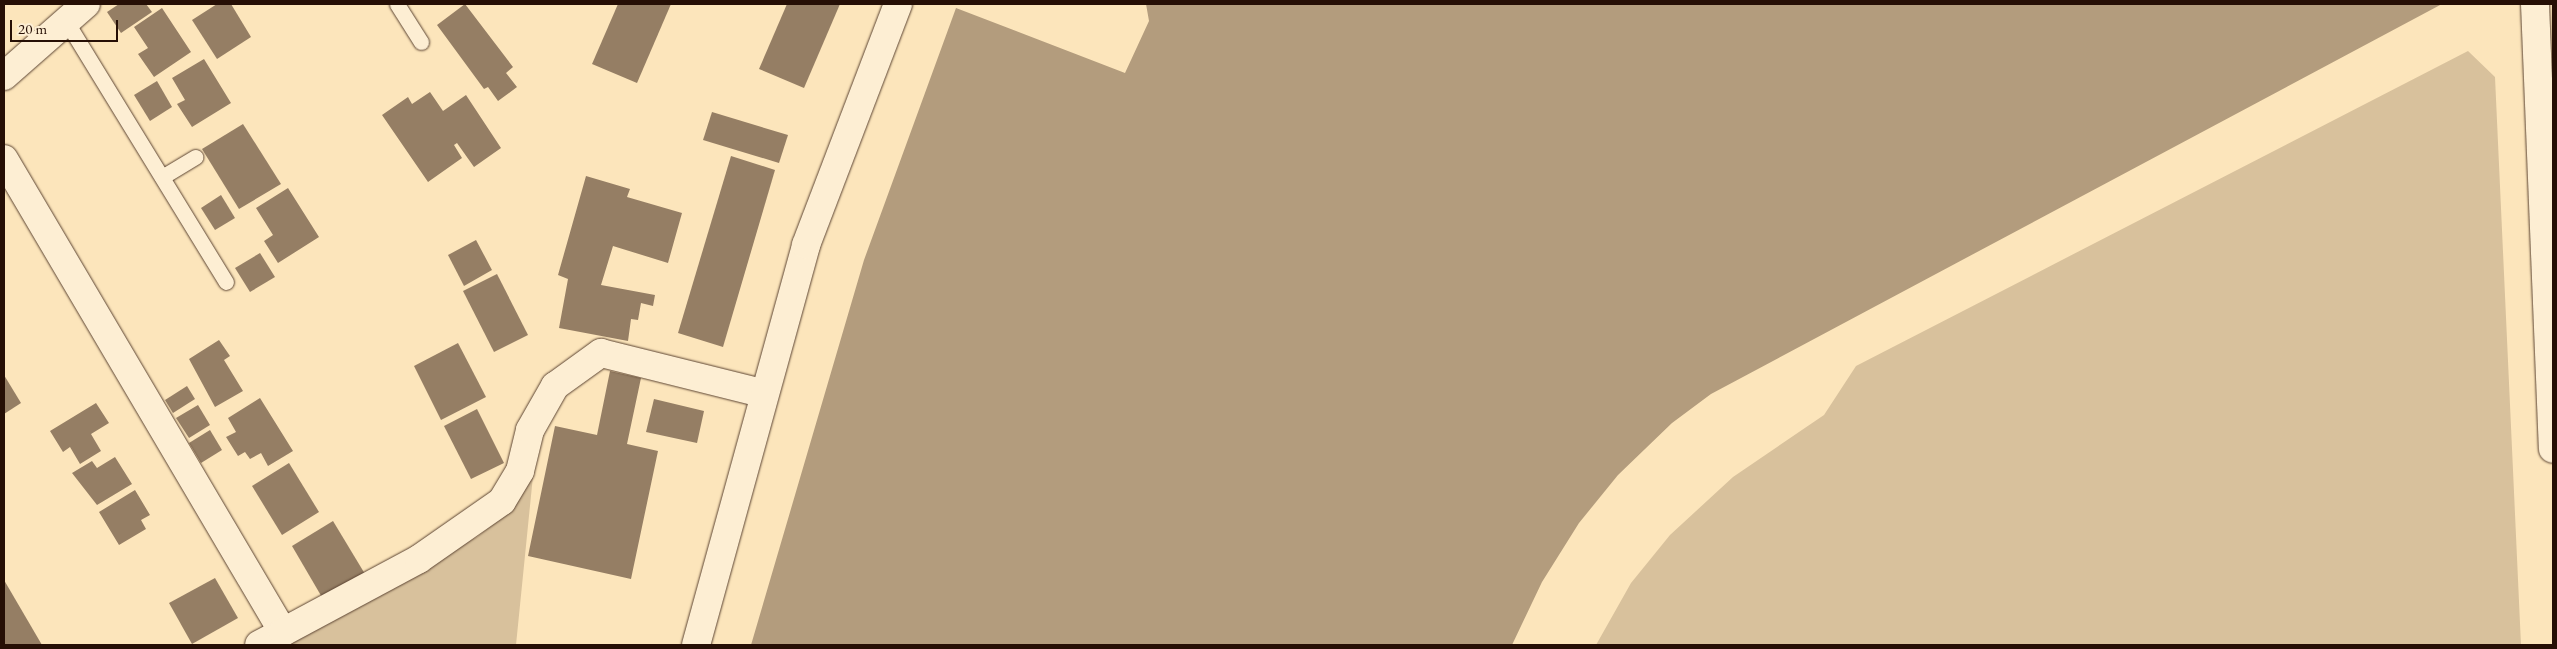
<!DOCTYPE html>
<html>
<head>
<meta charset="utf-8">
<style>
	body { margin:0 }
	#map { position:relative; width:2557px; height:649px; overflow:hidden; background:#fce5bb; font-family:"EB Garamond",serif }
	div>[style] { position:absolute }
	.green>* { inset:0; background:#d8c19c }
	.water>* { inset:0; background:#b39c7d }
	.building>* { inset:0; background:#957e64 }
	.roads { filter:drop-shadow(0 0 1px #5c4432) drop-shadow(0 0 1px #5c4432) }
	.lane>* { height:15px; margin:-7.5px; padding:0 7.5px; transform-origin:7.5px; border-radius:7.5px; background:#fdeed3 }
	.street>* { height:28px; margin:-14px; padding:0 14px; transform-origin:14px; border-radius:14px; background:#fdeed3 }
	.secondary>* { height:28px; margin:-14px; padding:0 14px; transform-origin:14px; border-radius:14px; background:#fdeed3 }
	span { translate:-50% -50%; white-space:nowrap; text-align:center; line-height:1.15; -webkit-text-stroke:4.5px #fdeed3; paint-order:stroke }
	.frame { position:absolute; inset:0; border:5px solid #260f05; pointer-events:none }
	.scale { position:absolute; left:10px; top:20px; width:108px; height:22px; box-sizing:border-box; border:2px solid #260f05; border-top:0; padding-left:6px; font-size:15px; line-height:18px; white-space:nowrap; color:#260f05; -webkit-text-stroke:4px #fdeed3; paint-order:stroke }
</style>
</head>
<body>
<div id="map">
	<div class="green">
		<i style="clip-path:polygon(2468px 51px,2495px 77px,2521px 645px,1596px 645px,1631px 583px,1670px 535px,1733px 477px,1824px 415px,1856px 366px)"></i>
		<i style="clip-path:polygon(533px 476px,516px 645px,273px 645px,477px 537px,510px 511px)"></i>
	</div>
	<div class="water">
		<i style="clip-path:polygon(1146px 4px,2442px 4px,1711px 394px,1672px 423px,1618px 475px,1579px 523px,1542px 582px,1512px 645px,751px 645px,864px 260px,956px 8px,1125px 73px,1149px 21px)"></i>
	</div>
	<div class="building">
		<i style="clip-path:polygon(119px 4px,146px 4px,152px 12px,121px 33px,107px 12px)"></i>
		<i style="clip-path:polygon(217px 4px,231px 4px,251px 37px,217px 59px,192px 20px)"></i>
		<i style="clip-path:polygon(465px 4px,513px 67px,506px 73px,517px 87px,498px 101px,488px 87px,484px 89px,437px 25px)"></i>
		<i style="clip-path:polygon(618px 4px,671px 4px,637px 83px,592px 64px)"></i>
		<i style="clip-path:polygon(787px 4px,840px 4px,804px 88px,759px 69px)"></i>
		<i style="clip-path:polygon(162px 8px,191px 52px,154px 77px,138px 54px,148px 48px,134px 27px)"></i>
		<i style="clip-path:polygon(204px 59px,231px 103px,192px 127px,177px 104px,185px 100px,172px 78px)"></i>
		<i style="clip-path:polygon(157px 81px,172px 107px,150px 121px,134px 95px)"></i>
		<i style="clip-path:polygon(430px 92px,443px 111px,466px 95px,501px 148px,474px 167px,457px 143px,454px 145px,462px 158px,428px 182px,382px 115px,408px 97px,412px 104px)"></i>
		<i style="clip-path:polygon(712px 112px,788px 135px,779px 163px,703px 140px)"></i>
		<i style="clip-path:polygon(243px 124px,281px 184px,239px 209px,202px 149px)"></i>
		<i style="clip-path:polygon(731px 156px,775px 170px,723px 347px,678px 333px)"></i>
		<i style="clip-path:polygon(586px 176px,630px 189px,627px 197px,682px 213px,668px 263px,613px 246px,601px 285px,655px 295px,653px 306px,641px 303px,638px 320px,631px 319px,628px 341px,559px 328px,568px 279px,558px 275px)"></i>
		<i style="clip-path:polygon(288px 188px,319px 237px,278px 263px,264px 241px,273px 235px,256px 208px)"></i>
		<i style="clip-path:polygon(221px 195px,235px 218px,215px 230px,201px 208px)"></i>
		<i style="clip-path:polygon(476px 240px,492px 270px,464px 286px,448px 255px)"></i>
		<i style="clip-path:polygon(260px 253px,275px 277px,250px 292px,235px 268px)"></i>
		<i style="clip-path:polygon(497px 274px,528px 335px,494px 352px,463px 291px)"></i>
		<i style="clip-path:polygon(219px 340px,230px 356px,224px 360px,243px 391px,215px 407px,189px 359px)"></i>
		<i style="clip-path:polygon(458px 343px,486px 397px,441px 420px,414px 366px)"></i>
		<i style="clip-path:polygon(610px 371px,641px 378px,627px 444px,658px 451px,631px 579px,528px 556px,555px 426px,597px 435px)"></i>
		<i style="clip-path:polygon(4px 375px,21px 403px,4px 414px)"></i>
		<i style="clip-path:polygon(187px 386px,195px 399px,173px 413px,165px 400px)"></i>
		<i style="clip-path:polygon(260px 398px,293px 451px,268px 466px,261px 453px,250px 459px,245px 452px,238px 456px,226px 437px,236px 432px,228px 418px)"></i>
		<i style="clip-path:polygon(654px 399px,704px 411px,697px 443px,646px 432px)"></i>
		<i style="clip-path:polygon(96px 403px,109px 423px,91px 434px,101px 451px,80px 464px,70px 447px,63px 452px,50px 431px)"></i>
		<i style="clip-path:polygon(198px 405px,210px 425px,189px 438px,176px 418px)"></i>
		<i style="clip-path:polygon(477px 409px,504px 463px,471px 479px,444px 426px)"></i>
		<i style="clip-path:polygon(210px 430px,222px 450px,201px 463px,189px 443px)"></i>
		<i style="clip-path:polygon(115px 457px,132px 484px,97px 505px,72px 473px,92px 461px,97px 468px)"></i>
		<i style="clip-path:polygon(289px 463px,319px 512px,282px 535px,252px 486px)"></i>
		<i style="clip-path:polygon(135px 490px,150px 515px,141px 520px,146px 529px,119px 545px,99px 512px)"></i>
		<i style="clip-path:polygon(333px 521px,365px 574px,323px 599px,292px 546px)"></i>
		<i style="clip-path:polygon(215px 578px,238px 618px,192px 644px,169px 603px)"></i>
		<i style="clip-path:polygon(4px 580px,42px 645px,4px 645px)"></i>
	</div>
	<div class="roads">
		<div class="lane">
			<i style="left:397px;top:4px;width:45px;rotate:57.7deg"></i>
			<i style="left:66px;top:21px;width:306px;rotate:58.5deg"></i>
			<i style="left:162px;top:177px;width:39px;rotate:-31deg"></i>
		</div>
		<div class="street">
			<i style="left:2535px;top:4px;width:445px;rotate:87.7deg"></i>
			<i style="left:4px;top:76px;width:109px;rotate:-41.3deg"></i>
			<i style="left:4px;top:159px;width:549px;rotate:59.47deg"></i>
			<i style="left:283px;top:632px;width:27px;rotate:152deg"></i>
			<i style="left:283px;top:632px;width:154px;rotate:-28.2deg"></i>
			<i style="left:419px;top:559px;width:101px;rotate:-34.9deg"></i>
			<i style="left:502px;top:501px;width:35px;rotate:-59deg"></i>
			<i style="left:520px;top:471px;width:42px;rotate:-76.3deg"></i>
			<i style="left:530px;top:430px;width:51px;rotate:-60.4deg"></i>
			<i style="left:555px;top:386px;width:57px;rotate:-35.7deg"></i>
			<i style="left:601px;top:353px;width:166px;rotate:14deg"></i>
		</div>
		<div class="secondary">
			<i style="left:696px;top:645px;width:415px;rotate:-74.6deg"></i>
			<i style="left:806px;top:245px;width:258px;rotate:-69.1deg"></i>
		</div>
	</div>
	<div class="frame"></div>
	<div class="scale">20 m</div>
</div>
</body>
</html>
